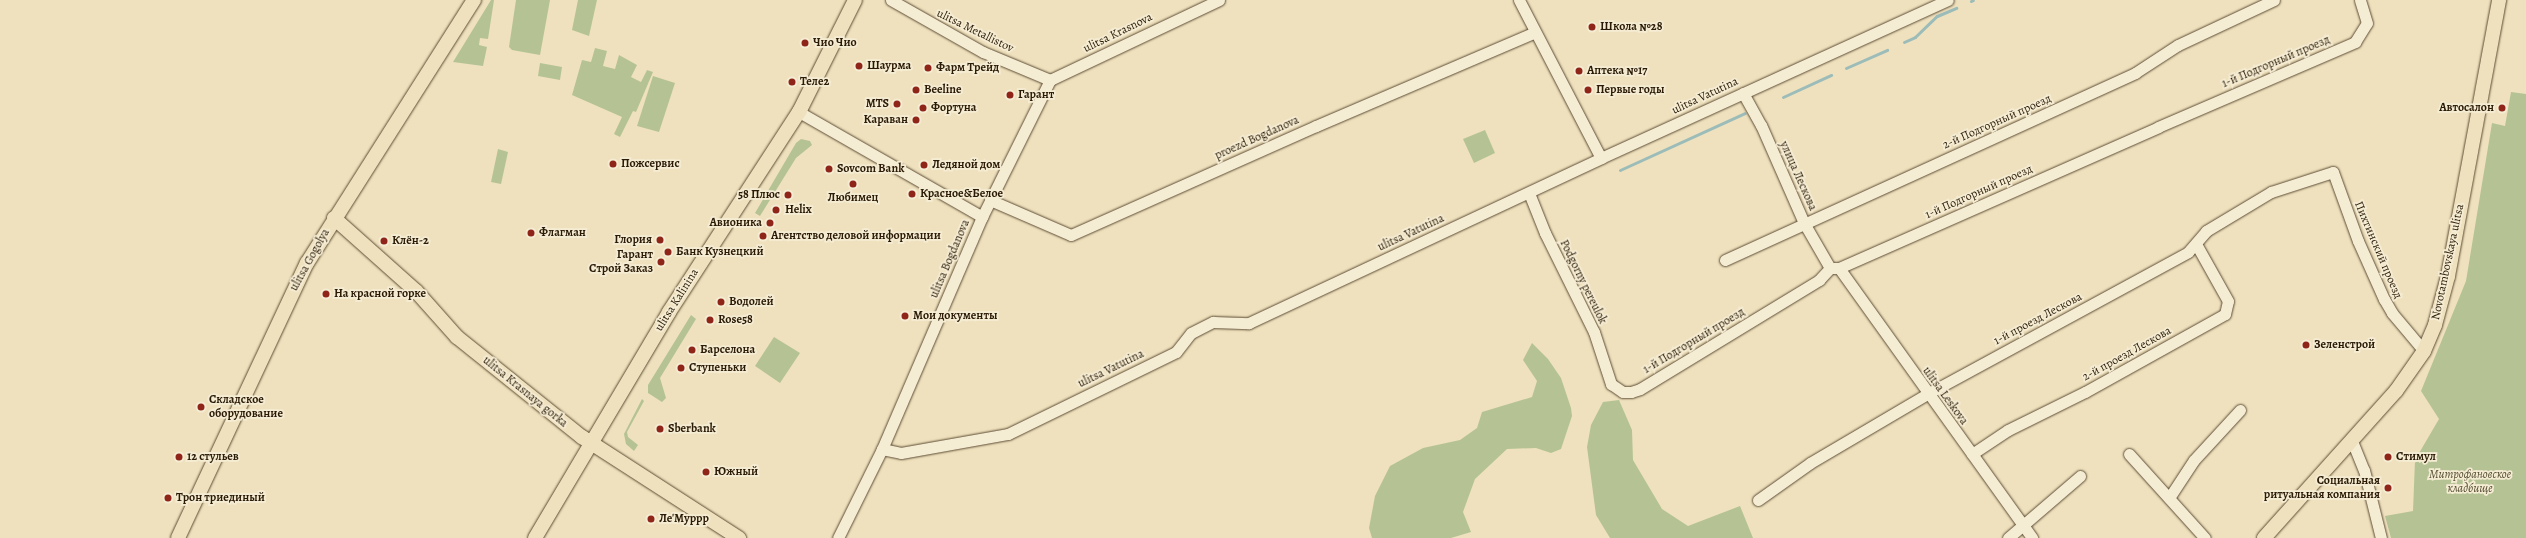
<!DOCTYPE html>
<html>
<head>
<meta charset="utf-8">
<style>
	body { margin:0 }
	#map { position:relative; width:2526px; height:538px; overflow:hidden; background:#efe1bd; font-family:Alegreya,serif }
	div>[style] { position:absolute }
	.green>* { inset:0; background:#b5c394 }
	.stream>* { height:3px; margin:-1.5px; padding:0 1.5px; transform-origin:1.5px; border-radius:1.5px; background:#9cbcb9 }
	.roads { filter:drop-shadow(0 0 1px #5c4c34) drop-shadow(0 0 1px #5c4c34) }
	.minor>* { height:11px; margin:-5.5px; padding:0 5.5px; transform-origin:5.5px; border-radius:5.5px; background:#f5ecd4 }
	.major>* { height:14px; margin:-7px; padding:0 7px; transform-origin:7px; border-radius:7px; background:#efe1bd }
	.dots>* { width:11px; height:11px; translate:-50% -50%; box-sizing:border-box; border:2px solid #f5ecd4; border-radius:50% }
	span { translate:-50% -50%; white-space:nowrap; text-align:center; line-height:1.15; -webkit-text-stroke:3.5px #f5ecd4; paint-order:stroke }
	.poi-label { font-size:12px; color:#2b1b06; font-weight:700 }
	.left { translate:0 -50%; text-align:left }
	.right { translate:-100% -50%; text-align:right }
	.street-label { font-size:12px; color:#2b1b06 }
	.park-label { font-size:12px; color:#544d31; font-style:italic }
</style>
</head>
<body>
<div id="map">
	<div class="green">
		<i style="clip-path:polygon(491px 0,494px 0,488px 39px,480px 38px,479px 45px,487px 47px,483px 66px,453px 62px)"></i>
		<i style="clip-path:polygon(516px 0,550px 0,540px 55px,512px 50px,509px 47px)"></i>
		<i style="clip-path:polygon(578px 0,597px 0,589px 36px,572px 30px)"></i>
		<i style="clip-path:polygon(595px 48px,607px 51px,603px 66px,615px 69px,619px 55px,637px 65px,631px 77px,641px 82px,647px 70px,653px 72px,636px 112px,633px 111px,620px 137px,614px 134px,622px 117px,572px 95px,582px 60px,591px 62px)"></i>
		<i style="clip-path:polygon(540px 63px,562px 67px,560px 80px,538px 76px)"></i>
		<i style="clip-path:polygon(653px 76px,675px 83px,659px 132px,637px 126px)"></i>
		<i style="clip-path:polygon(2511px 92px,2526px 94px,2526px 538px,2391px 538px,2385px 516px,2413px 511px,2415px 460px,2439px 419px,2421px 391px,2466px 281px,2492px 123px,2505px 126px)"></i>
		<i style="clip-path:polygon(1485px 130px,1495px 153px,1474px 163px,1463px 139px)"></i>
		<i style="clip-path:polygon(801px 139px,810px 141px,812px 145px,796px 158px,760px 216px,755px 213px,796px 143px)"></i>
		<i style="clip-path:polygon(498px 149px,508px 152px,501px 184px,491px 182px)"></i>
		<i style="clip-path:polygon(691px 315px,696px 319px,660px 378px,666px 398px,662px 402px,648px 393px,648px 385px)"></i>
		<i style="clip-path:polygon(774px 337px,800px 353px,780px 383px,755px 366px)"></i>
		<i style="clip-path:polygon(1532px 343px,1548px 359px,1561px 378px,1571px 408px,1572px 416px,1561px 449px,1551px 453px,1536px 448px,1507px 449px,1475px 479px,1463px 512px,1471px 532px,1451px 538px,1372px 538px,1369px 528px,1375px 496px,1390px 466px,1423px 448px,1460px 440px,1477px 428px,1482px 412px,1532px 397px,1537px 381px,1523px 360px)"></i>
		<i style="clip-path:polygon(642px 399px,644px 401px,627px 432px,628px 437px,638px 445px,634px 451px,626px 444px,624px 434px)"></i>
		<i style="clip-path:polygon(1619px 400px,1632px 430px,1633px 460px,1662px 509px,1688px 526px,1740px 506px,1753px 538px,1610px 538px,1596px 515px,1587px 447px,1591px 425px,1603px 402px)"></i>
	</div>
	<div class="stream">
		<i style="left:1971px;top:1px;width:2px;rotate:-27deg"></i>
		<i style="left:1904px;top:42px;width:12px;rotate:-24deg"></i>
		<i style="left:1915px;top:37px;width:30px;rotate:-44deg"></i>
		<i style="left:1937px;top:16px;width:21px;rotate:-23deg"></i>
		<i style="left:1846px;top:68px;width:45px;rotate:-23.7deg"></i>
		<i style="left:1783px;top:97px;width:53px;rotate:-24.6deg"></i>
		<i style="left:1620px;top:170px;width:137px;rotate:-24.5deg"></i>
	</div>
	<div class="roads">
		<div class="minor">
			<i style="left:891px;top:0;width:106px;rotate:29.5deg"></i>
			<i style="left:983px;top:52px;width:73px;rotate:22.7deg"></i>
			<i style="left:1519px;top:0;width:178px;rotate:62.6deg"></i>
			<i style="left:1050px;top:80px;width:187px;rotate:-25.3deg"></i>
			<i style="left:1743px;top:93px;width:37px;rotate:61deg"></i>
			<i style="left:1761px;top:125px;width:107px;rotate:66.3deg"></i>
			<i style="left:1804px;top:223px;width:52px;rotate:60deg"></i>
			<i style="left:799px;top:112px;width:211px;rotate:29.8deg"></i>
			<i style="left:1529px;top:193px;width:43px;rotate:68.2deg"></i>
			<i style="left:1545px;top:233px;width:110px;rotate:63.7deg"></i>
			<i style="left:1594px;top:332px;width:55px;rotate:71.9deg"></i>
			<i style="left:1611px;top:384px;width:14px;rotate:34deg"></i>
			<i style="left:1623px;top:392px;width:8px"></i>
			<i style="left:1631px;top:392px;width:9px;rotate:-18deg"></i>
			<i style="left:1640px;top:389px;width:210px;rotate:-31.3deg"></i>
			<i style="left:1819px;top:280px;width:16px;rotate:-47deg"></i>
			<i style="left:1830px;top:268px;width:9px"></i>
			<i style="left:1839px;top:268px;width:349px;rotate:-23.8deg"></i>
			<i style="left:2158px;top:127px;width:215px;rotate:-23.3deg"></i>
			<i style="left:2355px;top:42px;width:22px;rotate:-58deg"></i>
			<i style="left:2367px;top:23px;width:24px;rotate:-107deg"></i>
			<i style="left:990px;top:200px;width:88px;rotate:23.4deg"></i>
			<i style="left:1071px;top:235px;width:268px;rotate:-24deg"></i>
			<i style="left:1316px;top:126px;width:238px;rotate:-23.2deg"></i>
			<i style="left:1725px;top:260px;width:451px;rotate:-24.5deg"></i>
			<i style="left:2135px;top:73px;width:51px;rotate:-33.1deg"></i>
			<i style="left:2178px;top:45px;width:106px;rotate:-25.1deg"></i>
			<i style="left:1839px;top:268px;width:332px;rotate:54.4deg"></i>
			<i style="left:2352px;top:441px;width:31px;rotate:68deg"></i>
			<i style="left:2364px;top:470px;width:70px;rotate:76deg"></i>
			<i style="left:882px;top:449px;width:19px;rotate:12deg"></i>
			<i style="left:901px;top:453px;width:109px;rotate:-10.1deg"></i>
			<i style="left:1008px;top:434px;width:187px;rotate:-26deg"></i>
			<i style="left:1176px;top:352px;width:24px;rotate:-52deg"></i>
			<i style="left:1191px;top:333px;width:25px;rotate:-27deg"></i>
			<i style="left:1213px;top:322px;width:36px;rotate:2deg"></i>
			<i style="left:1249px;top:323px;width:389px;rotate:-25.1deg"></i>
			<i style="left:1601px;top:158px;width:381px;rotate:-24.5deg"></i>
			<i style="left:1972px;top:454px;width:43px;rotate:-33.7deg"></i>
			<i style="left:2008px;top:430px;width:86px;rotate:-26.3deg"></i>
			<i style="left:2085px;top:392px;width:160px;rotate:-29.1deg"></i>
			<i style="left:2225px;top:314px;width:13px;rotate:-77deg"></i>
			<i style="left:2228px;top:301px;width:65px;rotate:-119.3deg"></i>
			<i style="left:2129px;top:454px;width:113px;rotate:47.9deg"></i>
			<i style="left:2169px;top:498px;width:45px;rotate:-56.7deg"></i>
			<i style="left:2194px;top:460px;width:68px;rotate:-47.4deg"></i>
			<i style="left:1758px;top:500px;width:64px;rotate:-35.4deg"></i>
			<i style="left:1810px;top:463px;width:136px;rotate:-30.5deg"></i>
			<i style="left:1927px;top:394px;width:297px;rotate:-28.5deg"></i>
			<i style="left:2188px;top:252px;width:28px;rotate:-49deg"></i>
			<i style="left:2206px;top:231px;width:76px;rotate:-31deg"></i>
			<i style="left:2271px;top:192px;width:65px;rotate:-17.9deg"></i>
			<i style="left:2333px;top:172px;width:73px;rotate:70.1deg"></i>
			<i style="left:2358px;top:241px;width:64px;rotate:65.9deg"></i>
			<i style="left:2384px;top:299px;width:16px;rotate:60deg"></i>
			<i style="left:2392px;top:313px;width:50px;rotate:49.9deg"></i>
			<i style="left:838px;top:538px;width:99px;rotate:-63.7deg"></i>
			<i style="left:882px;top:449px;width:253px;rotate:-66.7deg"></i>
			<i style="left:982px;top:217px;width:153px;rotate:-63.6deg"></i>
			<i style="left:2008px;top:538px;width:95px;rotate:-40.7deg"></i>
		</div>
		<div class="major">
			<i style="left:334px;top:218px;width:110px;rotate:41.7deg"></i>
			<i style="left:416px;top:291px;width:62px;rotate:48.3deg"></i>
			<i style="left:457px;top:337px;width:160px;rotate:38.7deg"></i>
			<i style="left:582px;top:437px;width:187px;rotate:32.8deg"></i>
			<i style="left:178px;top:538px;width:304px;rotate:-64.9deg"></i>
			<i style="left:307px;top:263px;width:312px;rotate:-57.6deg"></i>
			<i style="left:535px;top:538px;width:263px;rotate:-59.3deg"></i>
			<i style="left:669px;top:312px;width:239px;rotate:-57deg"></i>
			<i style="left:799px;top:112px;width:125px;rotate:-63.4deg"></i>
			<i style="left:2264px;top:538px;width:198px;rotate:-48.1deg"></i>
			<i style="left:2396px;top:391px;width:49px;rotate:-55deg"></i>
			<i style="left:2424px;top:351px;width:28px;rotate:-67deg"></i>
			<i style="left:2435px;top:325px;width:51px;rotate:-75.1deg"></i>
			<i style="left:2448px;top:276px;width:281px;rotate:-79.5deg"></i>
		</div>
	</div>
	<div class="dots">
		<i style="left:1592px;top:27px;background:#8f2418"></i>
		<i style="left:805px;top:43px;background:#8f2418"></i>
		<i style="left:859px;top:66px;background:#8f2418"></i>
		<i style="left:928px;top:68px;background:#8f2418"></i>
		<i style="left:1579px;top:71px;background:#8f2418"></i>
		<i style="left:792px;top:82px;background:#8f2418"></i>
		<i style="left:916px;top:90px;background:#8f2418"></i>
		<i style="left:1588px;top:90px;background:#8f2418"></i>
		<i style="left:1010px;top:95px;background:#8f2418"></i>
		<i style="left:897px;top:104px;background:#8f2418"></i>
		<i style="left:923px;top:108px;background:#8f2418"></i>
		<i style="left:2502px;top:108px;background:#8f2418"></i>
		<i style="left:916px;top:120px;background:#8f2418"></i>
		<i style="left:613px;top:164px;background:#8f2418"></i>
		<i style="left:924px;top:165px;background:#8f2418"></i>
		<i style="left:829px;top:169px;background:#8f2418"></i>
		<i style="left:853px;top:184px;background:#8f2418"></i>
		<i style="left:912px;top:194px;background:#8f2418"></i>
		<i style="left:788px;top:195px;background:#8f2418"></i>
		<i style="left:776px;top:210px;background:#8f2418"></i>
		<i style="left:770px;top:223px;background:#8f2418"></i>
		<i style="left:531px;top:233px;background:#8f2418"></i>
		<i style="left:763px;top:236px;background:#8f2418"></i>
		<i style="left:660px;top:240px;background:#8f2418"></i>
		<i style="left:384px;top:241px;background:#8f2418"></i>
		<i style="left:668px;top:252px;background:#8f2418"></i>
		<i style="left:661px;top:262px;background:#8f2418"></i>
		<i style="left:326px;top:294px;background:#8f2418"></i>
		<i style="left:721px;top:302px;background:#8f2418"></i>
		<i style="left:905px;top:316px;background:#8f2418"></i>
		<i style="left:710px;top:320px;background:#8f2418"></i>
		<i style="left:2306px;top:345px;background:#8f2418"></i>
		<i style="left:692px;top:350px;background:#8f2418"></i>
		<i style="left:681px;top:368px;background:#8f2418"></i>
		<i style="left:201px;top:407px;background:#8f2418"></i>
		<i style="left:660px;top:429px;background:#8f2418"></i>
		<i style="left:179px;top:457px;background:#8f2418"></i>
		<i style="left:2388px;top:457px;background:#8f2418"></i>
		<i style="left:706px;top:472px;background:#8f2418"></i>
		<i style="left:2388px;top:488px;background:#8f2418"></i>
		<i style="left:168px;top:498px;background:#8f2418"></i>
		<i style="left:651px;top:519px;background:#8f2418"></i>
	</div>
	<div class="poi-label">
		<span class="left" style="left:1600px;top:27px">Школа №28</span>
		<span class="left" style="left:813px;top:43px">Чио Чио</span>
		<span class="left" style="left:867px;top:66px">Шаурма</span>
		<span class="left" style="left:936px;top:68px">Фарм Трейд</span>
		<span class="left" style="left:1587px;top:71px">Аптека №17</span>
		<span class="left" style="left:800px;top:82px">Теле2</span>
		<span class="left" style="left:924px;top:90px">Beeline</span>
		<span class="left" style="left:1596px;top:90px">Первые годы</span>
		<span class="left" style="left:1018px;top:95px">Гарант</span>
		<span class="right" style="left:889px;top:104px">MTS</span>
		<span class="left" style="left:931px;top:108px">Фортуна</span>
		<span class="right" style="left:2494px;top:108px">Автосалон</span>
		<span class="right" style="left:908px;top:120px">Караван</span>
		<span class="left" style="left:621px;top:164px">Пожсервис</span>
		<span class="left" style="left:932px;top:165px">Ледяной дом</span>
		<span class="left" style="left:837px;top:169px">Sovcom Bank</span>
		<span class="left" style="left:920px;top:194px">Красное&amp;Белое</span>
		<span class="right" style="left:780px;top:195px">58 Плюс</span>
		<span style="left:853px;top:198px">Любимец</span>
		<span class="left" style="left:785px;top:210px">Helix</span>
		<span class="right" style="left:762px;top:223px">Авионика</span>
		<span class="left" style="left:539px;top:233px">Флагман</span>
		<span class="left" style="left:771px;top:236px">Агентство деловой информации</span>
		<span class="right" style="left:652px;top:240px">Глория</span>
		<span class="left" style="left:392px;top:241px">Клён-2</span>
		<span class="left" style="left:676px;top:252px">Банк Кузнецкий</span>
		<span class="right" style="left:653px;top:262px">Гарант<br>Строй Заказ</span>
		<span class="left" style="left:334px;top:294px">На красной горке</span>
		<span class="left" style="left:729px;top:302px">Водолей</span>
		<span class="left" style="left:913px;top:316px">Мои документы</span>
		<span class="left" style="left:718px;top:320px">Rose58</span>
		<span class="left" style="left:2314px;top:345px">Зеленстрой</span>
		<span class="left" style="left:700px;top:350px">Барселона</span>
		<span class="left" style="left:689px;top:368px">Ступеньки</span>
		<span class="left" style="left:209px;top:407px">Складское<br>оборудование</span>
		<span class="left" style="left:668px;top:429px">Sberbank</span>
		<span class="left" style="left:187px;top:457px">12 стульев</span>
		<span class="left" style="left:2396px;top:457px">Стимул</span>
		<span class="left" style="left:714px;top:472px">Южный</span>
		<span class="right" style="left:2380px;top:488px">Социальная<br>ритуальная компания</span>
		<span class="left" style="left:176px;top:498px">Трон триединый</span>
		<span class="left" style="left:659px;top:519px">Ле'Муррр</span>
	</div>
	<div class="street-label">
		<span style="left:975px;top:31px;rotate:26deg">ulitsa Metallistov</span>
		<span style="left:1118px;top:33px;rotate:-26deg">ulitsa Krasnova</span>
		<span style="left:2276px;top:62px;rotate:-23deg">1-й Подгорный проезд</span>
		<span style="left:1705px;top:96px;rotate:-25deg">ulitsa Vatutina</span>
		<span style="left:1997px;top:122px;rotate:-24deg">2-й Подгорный проезд</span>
		<span style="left:1257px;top:138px;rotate:-24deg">proezd Bogdanova</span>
		<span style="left:1798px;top:176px;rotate:66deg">улица Лескова</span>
		<span style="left:1979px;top:192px;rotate:-24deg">1-й Подгорный проезд</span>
		<span style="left:1411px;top:233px;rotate:-25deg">ulitsa Vatutina</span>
		<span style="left:2378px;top:250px;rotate:67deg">Пихтинский проезд</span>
		<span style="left:950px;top:259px;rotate:-67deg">ulitsa Bogdanova</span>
		<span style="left:310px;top:260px;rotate:-61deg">ulitsa Gogolya</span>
		<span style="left:2448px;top:262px;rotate:-78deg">Novotambovskaya ulitsa</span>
		<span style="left:1583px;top:282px;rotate:64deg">Podgorny pereulok</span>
		<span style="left:677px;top:300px;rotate:-58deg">ulitsa Kalinina</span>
		<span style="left:2038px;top:319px;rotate:-28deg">1-й проезд Лескова</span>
		<span style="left:1694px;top:341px;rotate:-31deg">1-й Подгорный проезд</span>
		<span style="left:2127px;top:354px;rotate:-29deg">2-й проезд Лескова</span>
		<span style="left:1111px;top:369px;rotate:-26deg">ulitsa Vatutina</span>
		<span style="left:525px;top:392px;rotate:39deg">ulitsa Krasnaya gorka</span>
		<span style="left:1945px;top:396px;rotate:54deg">ulitsa Leskova</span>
	</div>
	<div class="park-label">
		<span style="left:2470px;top:482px">Митрофановское<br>кладбище</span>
	</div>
</div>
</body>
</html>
